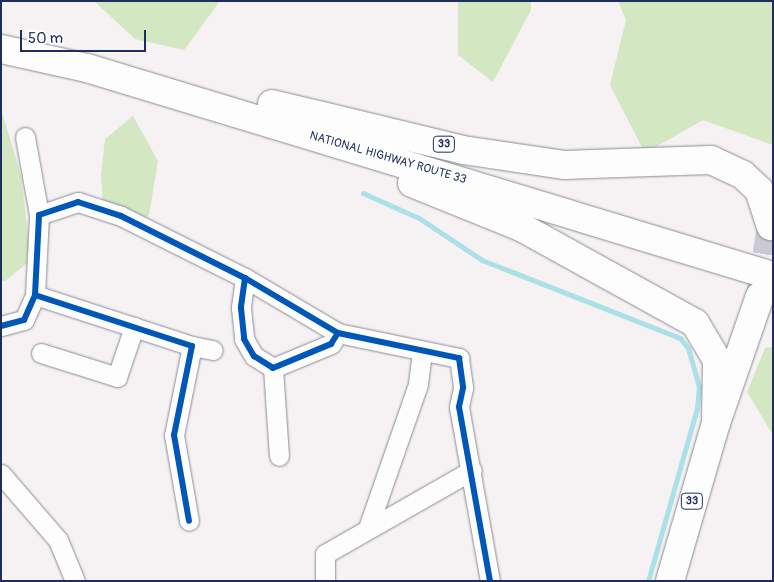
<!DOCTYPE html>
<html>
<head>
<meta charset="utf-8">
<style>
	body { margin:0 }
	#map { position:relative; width:774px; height:582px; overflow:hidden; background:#f6f1f2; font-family:Pangolin,sans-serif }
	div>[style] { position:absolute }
	.green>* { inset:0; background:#d3e7c3 }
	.stream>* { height:5px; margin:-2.5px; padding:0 2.5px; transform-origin:2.5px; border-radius:2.5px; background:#aae1e6 }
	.highway-tunnel>* { height:28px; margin-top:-14px; transform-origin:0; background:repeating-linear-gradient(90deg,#cacad4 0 28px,transparent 0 42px) }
	.roads { filter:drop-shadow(0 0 1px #8a8b94) drop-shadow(0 0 1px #8a8b94) }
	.minor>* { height:19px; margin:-9.5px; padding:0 9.5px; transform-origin:9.5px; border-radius:9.5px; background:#fefdfd }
	.highway>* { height:28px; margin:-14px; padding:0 14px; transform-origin:14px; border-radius:14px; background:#fefdfd }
	.cycleway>* { height:6px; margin:-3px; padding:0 3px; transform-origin:3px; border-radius:3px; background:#0057b8 }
	span { translate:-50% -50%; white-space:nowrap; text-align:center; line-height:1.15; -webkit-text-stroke:4px #fff; paint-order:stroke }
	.shield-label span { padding:1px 4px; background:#fff; border:1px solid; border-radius:4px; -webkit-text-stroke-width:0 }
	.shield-label { font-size:11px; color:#1b2f5e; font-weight:700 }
	.street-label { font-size:12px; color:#1b2f5e }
	.frame { position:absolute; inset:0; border:2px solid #1b2f5e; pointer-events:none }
	.scale { position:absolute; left:20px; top:30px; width:126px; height:22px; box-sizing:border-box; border:2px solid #1b2f5e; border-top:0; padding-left:6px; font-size:15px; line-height:18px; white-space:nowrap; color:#1b2f5e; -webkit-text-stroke:4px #fff; paint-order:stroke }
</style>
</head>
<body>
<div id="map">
	<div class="green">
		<i style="clip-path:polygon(94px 1px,220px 1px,184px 50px,135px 39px)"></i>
		<i style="clip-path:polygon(458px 1px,531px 1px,531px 10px,493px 82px,458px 55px)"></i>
		<i style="clip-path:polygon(618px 1px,773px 1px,773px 145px,703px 120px,645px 153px,610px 85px,626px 20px)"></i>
		<i style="clip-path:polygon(1px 109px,21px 175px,31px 260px,5px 281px,1px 280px)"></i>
		<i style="clip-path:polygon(133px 116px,158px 161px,149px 215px,142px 220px,103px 205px,101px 175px,105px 139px)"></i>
		<i style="clip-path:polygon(773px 347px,773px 435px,747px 392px,765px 348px)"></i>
	</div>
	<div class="stream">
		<i style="left:363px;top:193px;width:61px;rotate:24.1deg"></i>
		<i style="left:419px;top:218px;width:76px;rotate:33.7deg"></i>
		<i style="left:482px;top:260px;width:213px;rotate:21.5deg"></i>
		<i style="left:680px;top:338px;width:13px;rotate:51deg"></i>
		<i style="left:688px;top:348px;width:40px;rotate:74deg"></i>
		<i style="left:699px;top:386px;width:22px;rotate:95deg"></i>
		<i style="left:697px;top:408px;width:180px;rotate:105.8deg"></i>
	</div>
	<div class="highway-tunnel">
		<i style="left:760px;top:296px;width:71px;rotate:-81.1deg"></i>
	</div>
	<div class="roads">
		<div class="minor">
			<i style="left:25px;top:137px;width:79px;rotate:79.8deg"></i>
			<i style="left:245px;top:278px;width:108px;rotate:30.6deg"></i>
			<i style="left:338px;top:333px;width:124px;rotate:11.7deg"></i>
			<i style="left:459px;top:358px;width:30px;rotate:82deg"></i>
			<i style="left:463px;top:388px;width:19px;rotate:102deg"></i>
			<i style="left:459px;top:407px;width:177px;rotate:79.9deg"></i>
			<i style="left:35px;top:295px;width:165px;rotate:18deg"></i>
			<i style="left:192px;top:346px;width:91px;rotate:101.4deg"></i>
			<i style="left:174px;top:435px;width:87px;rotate:80.1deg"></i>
			<i style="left:1px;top:326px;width:24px;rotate:-15deg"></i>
			<i style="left:24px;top:320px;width:27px;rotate:-66deg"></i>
			<i style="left:35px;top:295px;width:80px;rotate:-87.1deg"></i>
			<i style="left:39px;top:215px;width:41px;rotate:-18.4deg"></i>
			<i style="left:78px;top:202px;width:45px;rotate:18deg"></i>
			<i style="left:121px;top:216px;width:139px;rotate:26.6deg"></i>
			<i style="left:245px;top:278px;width:30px;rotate:98deg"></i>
			<i style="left:241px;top:308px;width:31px;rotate:84deg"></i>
			<i style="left:244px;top:339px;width:20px;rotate:60deg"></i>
			<i style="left:254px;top:356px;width:22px;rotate:32deg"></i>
			<i style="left:273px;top:368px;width:63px;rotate:-22.5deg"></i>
			<i style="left:331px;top:344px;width:13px;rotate:-58deg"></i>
			<i style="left:192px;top:346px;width:21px;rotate:11deg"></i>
			<i style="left:41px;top:353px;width:80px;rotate:17.5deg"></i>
			<i style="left:117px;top:377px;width:53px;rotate:-71.2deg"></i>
			<i style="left:273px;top:368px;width:88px;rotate:86.1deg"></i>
			<i style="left:1px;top:474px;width:87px;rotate:49.2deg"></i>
			<i style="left:58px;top:540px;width:44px;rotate:67.5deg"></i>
			<i style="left:369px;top:525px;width:149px;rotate:-70.8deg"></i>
			<i style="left:418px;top:384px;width:33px;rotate:-83deg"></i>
			<i style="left:325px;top:581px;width:27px;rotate:-90deg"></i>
			<i style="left:325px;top:554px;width:169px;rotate:-29.7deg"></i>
		</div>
		<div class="highway">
			<i style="left:1px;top:49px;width:88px;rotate:12.5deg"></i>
			<i style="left:87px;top:68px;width:717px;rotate:16.87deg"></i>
			<i style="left:272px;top:104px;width:196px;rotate:13.5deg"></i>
			<i style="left:463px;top:150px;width:103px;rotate:8.4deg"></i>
			<i style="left:565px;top:165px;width:146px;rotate:-2deg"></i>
			<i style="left:711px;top:160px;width:35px;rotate:25deg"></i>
			<i style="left:743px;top:175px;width:22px;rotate:43deg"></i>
			<i style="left:759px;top:190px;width:38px;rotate:72deg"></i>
			<i style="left:412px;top:183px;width:118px;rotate:22deg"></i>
			<i style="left:521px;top:227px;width:199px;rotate:28.9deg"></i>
			<i style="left:695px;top:323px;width:43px;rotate:59.3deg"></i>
			<i style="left:717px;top:360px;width:63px;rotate:90.9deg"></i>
			<i style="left:670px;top:581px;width:165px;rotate:-73.8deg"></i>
			<i style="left:716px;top:423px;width:134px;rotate:-70.9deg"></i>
		</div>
	</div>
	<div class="cycleway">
		<i style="left:245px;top:278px;width:108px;rotate:30.6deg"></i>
		<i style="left:338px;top:333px;width:124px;rotate:11.7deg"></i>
		<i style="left:459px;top:358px;width:30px;rotate:82deg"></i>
		<i style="left:463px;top:388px;width:19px;rotate:102deg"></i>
		<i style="left:459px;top:407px;width:177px;rotate:79.9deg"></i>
		<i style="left:35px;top:295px;width:165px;rotate:18deg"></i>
		<i style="left:192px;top:346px;width:91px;rotate:101.4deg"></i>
		<i style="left:174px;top:435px;width:87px;rotate:80.1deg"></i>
		<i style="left:1px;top:326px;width:24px;rotate:-15deg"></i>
		<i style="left:24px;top:320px;width:27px;rotate:-66deg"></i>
		<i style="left:35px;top:295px;width:80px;rotate:-87.1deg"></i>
		<i style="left:39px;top:215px;width:41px;rotate:-18.4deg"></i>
		<i style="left:78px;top:202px;width:45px;rotate:18deg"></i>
		<i style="left:121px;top:216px;width:139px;rotate:26.6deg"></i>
		<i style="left:245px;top:278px;width:30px;rotate:98deg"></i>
		<i style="left:241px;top:308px;width:31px;rotate:84deg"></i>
		<i style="left:244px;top:339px;width:20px;rotate:60deg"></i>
		<i style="left:254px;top:356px;width:22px;rotate:32deg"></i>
		<i style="left:273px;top:368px;width:63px;rotate:-22.5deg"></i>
		<i style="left:331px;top:344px;width:13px;rotate:-58deg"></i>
	</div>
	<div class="shield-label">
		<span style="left:444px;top:144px">33</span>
		<span style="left:692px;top:501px">33</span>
	</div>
	<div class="street-label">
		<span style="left:388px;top:158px;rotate:16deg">NATIONAL HIGHWAY ROUTE 33</span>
	</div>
	<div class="frame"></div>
	<div class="scale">50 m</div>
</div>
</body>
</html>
